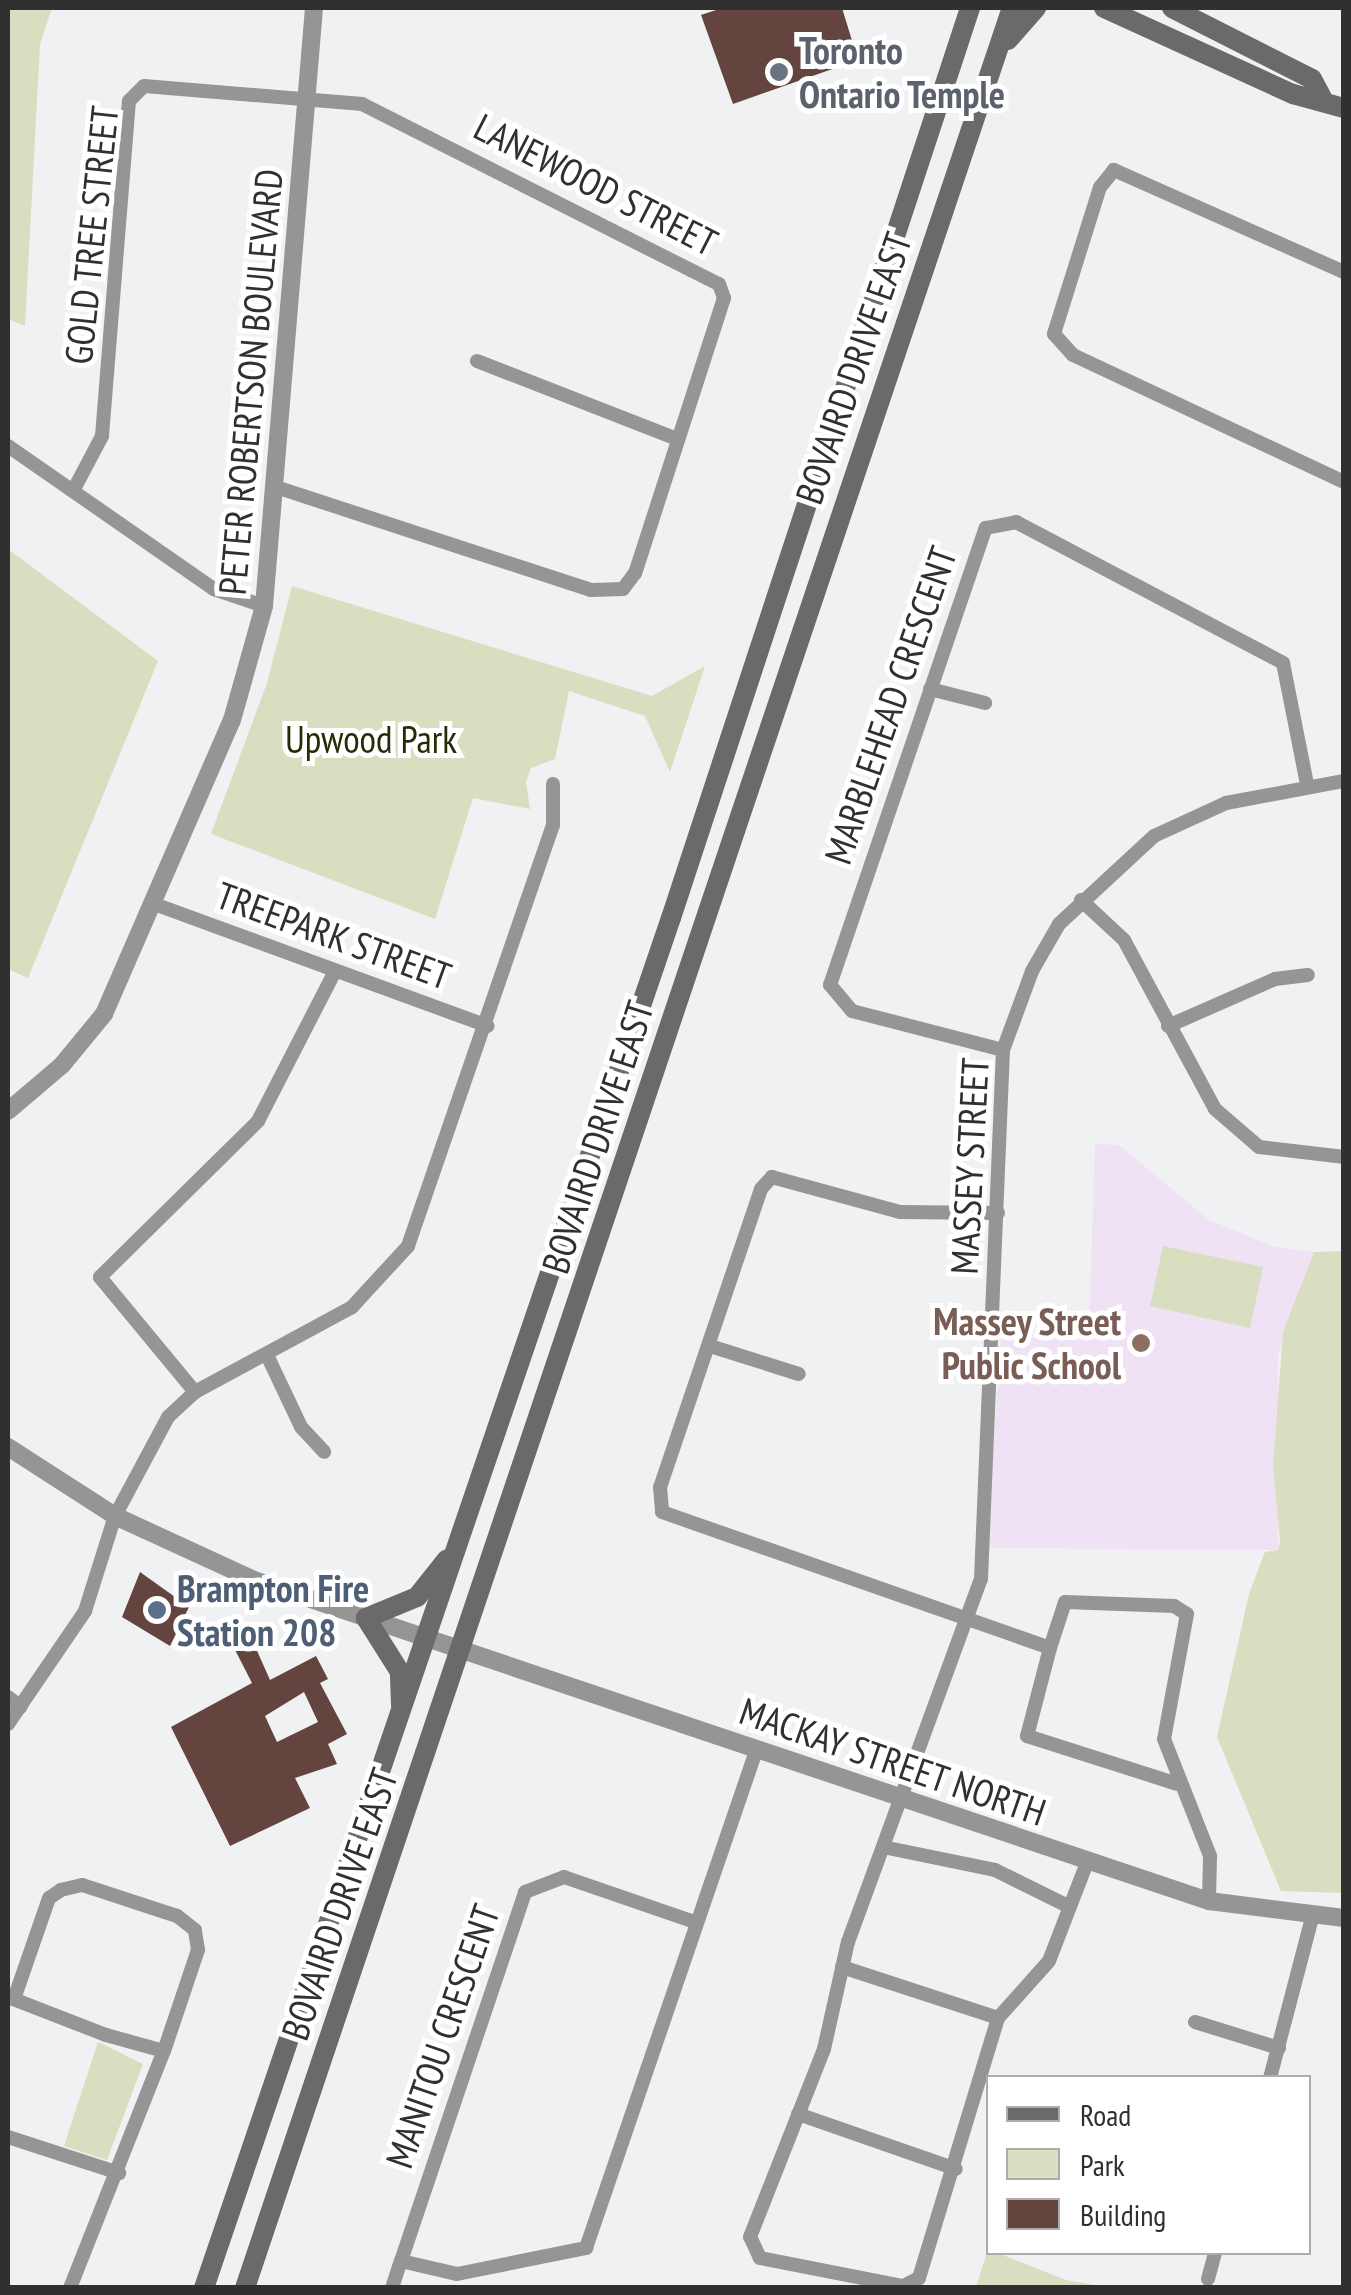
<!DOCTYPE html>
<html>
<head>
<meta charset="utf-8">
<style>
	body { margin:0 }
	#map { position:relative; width:1351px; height:2295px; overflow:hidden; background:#f0f1f3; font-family:"PT Sans Narrow",sans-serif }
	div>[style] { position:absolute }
	.education>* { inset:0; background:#efe2f5 }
	.green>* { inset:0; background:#d8debf }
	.building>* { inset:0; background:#63443f }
	.minor>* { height:14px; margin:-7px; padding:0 7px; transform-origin:7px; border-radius:7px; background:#969595 }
	.tertiary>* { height:18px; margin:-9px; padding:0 9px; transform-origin:9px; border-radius:9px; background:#969595 }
	.secondary>* { height:20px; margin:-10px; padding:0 10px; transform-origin:10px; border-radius:10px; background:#6b696a }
	.dots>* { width:28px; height:28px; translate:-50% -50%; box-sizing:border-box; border:5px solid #fff; border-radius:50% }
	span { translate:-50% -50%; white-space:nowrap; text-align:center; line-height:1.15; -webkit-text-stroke:10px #fff; paint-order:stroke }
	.worship-label { font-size:38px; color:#5b616d; font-weight:700 }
	.left { translate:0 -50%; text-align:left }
	.street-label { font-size:38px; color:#303031 }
	.park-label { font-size:38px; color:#272c05 }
	.education-label { font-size:38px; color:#785e54; font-weight:700 }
	.right { translate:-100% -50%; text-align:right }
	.service-label { font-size:38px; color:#4e5e75; font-weight:700 }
	.frame { position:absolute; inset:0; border:10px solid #303031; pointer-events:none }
	.legend { position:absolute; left:986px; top:2075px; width:325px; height:180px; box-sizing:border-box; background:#fff; border:2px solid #acacad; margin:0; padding:12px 18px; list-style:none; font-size:30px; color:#303031 }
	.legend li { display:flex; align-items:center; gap:20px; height:50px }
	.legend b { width:50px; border:2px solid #acacad }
</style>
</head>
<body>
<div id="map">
	<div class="education">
		<i style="clip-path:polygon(1095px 1144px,1119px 1145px,1209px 1220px,1275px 1247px,1314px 1252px,1278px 1355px,1278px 1550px,986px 1548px,1002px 1325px,1089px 1330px)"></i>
	</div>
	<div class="green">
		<i style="clip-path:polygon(8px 8px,52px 8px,40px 44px,25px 326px,8px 319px)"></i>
		<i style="clip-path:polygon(8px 549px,158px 661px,28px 978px,8px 969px)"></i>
		<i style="clip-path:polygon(292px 586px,652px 696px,705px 666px,670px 772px,645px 716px,569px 691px,555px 759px,531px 768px,526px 782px,530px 809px,473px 798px,435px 919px,211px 834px,267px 683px)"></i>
		<i style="clip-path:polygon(1163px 1246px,1263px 1267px,1250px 1328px,1150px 1306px)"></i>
		<i style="clip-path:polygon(1343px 1251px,1343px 1893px,1281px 1891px,1217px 1737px,1249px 1594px,1265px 1552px,1278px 1550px,1280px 1541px,1273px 1466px,1283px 1332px,1314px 1252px)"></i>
		<i style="clip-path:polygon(98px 2042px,143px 2064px,107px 2160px,64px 2146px)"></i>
		<i style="clip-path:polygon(988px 2249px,1066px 2280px,1106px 2287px,976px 2287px)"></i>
	</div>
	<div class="building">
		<i style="clip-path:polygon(722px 8px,842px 8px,858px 60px,733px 104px,701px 15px)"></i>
		<i style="clip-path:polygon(140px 1572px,189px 1607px,170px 1646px,122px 1617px)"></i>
		<i style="clip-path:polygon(evenodd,250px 1635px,270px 1680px,316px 1656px,328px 1679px,320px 1683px,347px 1734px,328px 1744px,337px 1764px,295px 1778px,310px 1808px,230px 1846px,171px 1727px,252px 1683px,232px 1644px,250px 1635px,304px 1692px,318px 1722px,277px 1742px,265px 1716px,304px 1692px)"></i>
	</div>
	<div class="minor">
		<i style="left:1344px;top:272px;width:252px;rotate:-156.1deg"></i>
		<i style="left:1114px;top:170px;width:22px;rotate:129deg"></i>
		<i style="left:1100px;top:187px;width:154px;rotate:107.4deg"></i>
		<i style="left:1054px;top:334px;width:28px;rotate:48deg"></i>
		<i style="left:1073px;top:355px;width:299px;rotate:25.1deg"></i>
		<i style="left:477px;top:361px;width:212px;rotate:21.3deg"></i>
		<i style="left:8px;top:446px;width:251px;rotate:34.8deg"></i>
		<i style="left:214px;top:589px;width:53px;rotate:18.8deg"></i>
		<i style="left:73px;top:491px;width:62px;rotate:-62.2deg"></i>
		<i style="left:102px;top:436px;width:336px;rotate:-85.4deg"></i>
		<i style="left:129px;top:101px;width:21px;rotate:-45deg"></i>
		<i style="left:144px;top:86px;width:219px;rotate:4.7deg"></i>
		<i style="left:362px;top:104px;width:400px;rotate:26.8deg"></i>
		<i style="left:719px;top:284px;width:15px;rotate:70deg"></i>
		<i style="left:724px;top:298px;width:289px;rotate:107.9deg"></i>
		<i style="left:635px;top:573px;width:20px;rotate:127deg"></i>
		<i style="left:623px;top:589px;width:32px;rotate:178deg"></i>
		<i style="left:591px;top:590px;width:328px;rotate:-161.9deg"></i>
		<i style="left:930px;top:689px;width:57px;rotate:14.3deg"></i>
		<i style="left:1081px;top:900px;width:59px;rotate:42.9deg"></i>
		<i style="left:1124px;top:940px;width:192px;rotate:61.7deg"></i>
		<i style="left:1215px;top:1109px;width:58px;rotate:40.8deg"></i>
		<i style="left:1259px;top:1147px;width:86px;rotate:6.7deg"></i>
		<i style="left:157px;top:905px;width:352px;rotate:20.1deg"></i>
		<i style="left:1168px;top:1026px;width:117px;rotate:-23.7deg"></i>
		<i style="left:1275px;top:979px;width:33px;rotate:-7deg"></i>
		<i style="left:1003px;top:1050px;width:156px;rotate:-165.5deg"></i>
		<i style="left:852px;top:1011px;width:34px;rotate:-130deg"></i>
		<i style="left:830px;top:985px;width:483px;rotate:-71.2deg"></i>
		<i style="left:986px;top:528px;width:31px;rotate:-11deg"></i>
		<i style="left:1016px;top:522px;width:302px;rotate:27.8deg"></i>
		<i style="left:1283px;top:663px;width:123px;rotate:78.8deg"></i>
		<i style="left:998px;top:1213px;width:98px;rotate:-179.4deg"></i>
		<i style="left:900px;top:1212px;width:133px;rotate:-164.7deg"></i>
		<i style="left:772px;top:1177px;width:16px;rotate:133deg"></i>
		<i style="left:761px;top:1189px;width:315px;rotate:108.7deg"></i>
		<i style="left:660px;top:1487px;width:25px;rotate:85deg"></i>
		<i style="left:662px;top:1512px;width:411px;rotate:19.3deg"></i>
		<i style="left:1050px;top:1648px;width:48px;rotate:-71.9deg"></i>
		<i style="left:1065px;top:1602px;width:109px;rotate:2.1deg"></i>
		<i style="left:1174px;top:1606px;width:15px;rotate:32deg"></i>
		<i style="left:1187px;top:1614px;width:127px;rotate:100.4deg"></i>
		<i style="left:1164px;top:1739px;width:126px;rotate:68.5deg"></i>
		<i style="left:1210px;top:1856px;width:45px;rotate:91.3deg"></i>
		<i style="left:710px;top:1346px;width:93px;rotate:17.5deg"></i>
		<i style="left:267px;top:1355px;width:80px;rotate:64.7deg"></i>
		<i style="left:301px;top:1427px;width:34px;rotate:47deg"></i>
		<i style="left:195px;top:1392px;width:149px;rotate:-129.6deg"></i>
		<i style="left:100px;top:1277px;width:222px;rotate:-44.6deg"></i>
		<i style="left:258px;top:1121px;width:169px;rotate:-62.8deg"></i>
		<i style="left:1050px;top:1648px;width:91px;rotate:104.6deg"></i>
		<i style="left:1027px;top:1736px;width:157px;rotate:17.7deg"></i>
		<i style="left:8px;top:1697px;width:16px;rotate:38deg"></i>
		<i style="left:8px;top:1724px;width:137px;rotate:-55.7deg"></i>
		<i style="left:85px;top:1611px;width:100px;rotate:-72.5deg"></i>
		<i style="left:115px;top:1516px;width:112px;rotate:-61.8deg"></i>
		<i style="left:168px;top:1417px;width:37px;rotate:-43deg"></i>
		<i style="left:195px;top:1392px;width:179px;rotate:-28.4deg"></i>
		<i style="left:352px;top:1307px;width:83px;rotate:-47.4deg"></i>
		<i style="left:408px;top:1246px;width:445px;rotate:-71deg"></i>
		<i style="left:553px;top:825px;width:41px;rotate:-90deg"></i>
		<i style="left:883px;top:1847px;width:114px;rotate:11.6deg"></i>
		<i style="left:995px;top:1870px;width:81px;rotate:26.3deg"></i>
		<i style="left:1088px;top:1860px;width:108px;rotate:111.1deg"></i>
		<i style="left:1049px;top:1961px;width:76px;rotate:131.8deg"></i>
		<i style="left:998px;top:2018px;width:272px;rotate:106.9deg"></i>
		<i style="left:919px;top:2278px;width:18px;rotate:153deg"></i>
		<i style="left:903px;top:2286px;width:146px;rotate:-168.9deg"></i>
		<i style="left:760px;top:2258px;width:23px;rotate:-115deg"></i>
		<i style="left:750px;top:2237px;width:202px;rotate:-68.5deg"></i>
		<i style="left:824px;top:2049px;width:110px;rotate:-77.4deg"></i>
		<i style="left:848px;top:1942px;width:387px;rotate:-69.9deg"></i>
		<i style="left:981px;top:1579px;width:529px;rotate:-87.62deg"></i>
		<i style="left:1003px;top:1050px;width:84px;rotate:-69.8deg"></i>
		<i style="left:1032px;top:971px;width:54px;rotate:-60.1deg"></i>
		<i style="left:1059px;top:924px;width:129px;rotate:-42.8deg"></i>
		<i style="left:1154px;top:836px;width:79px;rotate:-24.6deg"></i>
		<i style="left:1226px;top:803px;width:120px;rotate:-10.6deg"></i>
		<i style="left:842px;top:1967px;width:164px;rotate:18.1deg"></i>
		<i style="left:8px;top:1997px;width:105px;rotate:21.2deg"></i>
		<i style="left:106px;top:2035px;width:60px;rotate:15.4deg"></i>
		<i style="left:164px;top:2051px;width:107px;rotate:-71.4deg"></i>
		<i style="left:198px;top:1950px;width:20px;rotate:-99deg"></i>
		<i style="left:195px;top:1930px;width:23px;rotate:-142deg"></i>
		<i style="left:177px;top:1916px;width:100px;rotate:-161.9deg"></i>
		<i style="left:82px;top:1885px;width:22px;rotate:167deg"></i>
		<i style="left:61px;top:1890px;width:14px;rotate:146deg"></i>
		<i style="left:49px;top:1898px;width:107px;rotate:109.1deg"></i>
		<i style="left:1195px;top:2022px;width:88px;rotate:17.2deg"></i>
		<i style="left:1270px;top:2078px;width:165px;rotate:-75.3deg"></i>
		<i style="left:798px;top:2114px;width:167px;rotate:19.2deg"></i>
		<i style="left:8px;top:2137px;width:117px;rotate:18deg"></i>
		<i style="left:401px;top:2261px;width:389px;rotate:-71.4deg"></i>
		<i style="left:525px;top:1892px;width:42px;rotate:-21deg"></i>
		<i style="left:564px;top:1877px;width:139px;rotate:19deg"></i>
		<i style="left:1208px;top:2279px;width:28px;rotate:-75deg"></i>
		<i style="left:70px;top:2288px;width:255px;rotate:-68.4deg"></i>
		<i style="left:392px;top:2288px;width:28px;rotate:-72deg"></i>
		<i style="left:401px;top:2261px;width:57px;rotate:13.1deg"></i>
		<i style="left:457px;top:2274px;width:132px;rotate:-11.4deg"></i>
		<i style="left:586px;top:2248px;width:528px;rotate:-71.12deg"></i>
	</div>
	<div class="tertiary">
		<i style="left:8px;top:1111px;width:71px;rotate:-40.4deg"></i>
		<i style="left:62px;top:1065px;width:66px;rotate:-50.5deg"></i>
		<i style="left:104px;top:1014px;width:321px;rotate:-66.5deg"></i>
		<i style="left:232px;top:720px;width:118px;rotate:-74.3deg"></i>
		<i style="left:264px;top:606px;width:600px;rotate:-85.22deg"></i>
		<i style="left:8px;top:1447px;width:127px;rotate:32.8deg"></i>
		<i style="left:115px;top:1516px;width:153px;rotate:24.7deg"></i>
		<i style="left:254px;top:1580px;width:1008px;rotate:18.58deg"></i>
		<i style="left:1209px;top:1901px;width:136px;rotate:7.2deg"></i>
	</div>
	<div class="secondary">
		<i style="left:1104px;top:8px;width:208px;rotate:24.5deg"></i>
		<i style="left:1293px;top:94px;width:53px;rotate:15.4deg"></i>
		<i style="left:1172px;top:8px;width:157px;rotate:26.9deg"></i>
		<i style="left:1312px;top:79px;width:21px;rotate:62deg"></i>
		<i style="left:1008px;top:40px;width:43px;rotate:-48.8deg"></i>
		<i style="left:401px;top:1705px;width:33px;rotate:-92deg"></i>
		<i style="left:400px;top:1672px;width:64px;rotate:-122.2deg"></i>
		<i style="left:366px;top:1618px;width:55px;rotate:-22.4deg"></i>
		<i style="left:417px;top:1597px;width:48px;rotate:-51.7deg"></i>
		<i style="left:204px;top:2288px;width:1447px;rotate:-71.18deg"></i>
		<i style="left:671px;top:918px;width:958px;rotate:-71.81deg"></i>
		<i style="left:245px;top:2288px;width:2406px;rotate:-71.41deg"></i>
	</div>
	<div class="dots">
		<i style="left:779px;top:72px;background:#6b7280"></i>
		<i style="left:1141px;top:1343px;background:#8d6e63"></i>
		<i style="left:157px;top:1610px;background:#5c6f8a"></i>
	</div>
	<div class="worship-label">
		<span class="left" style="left:799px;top:72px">Toronto<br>Ontario Temple</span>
	</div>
	<div class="street-label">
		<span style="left:596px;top:184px;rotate:27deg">LANEWOOD STREET</span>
		<span style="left:91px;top:235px;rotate:-84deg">GOLD TREE STREET</span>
		<span style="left:853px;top:368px;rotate:-71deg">BOVAIRD DRIVE EAST</span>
		<span style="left:250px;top:382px;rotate:-85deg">PETER ROBERTSON BOULEVARD</span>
		<span style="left:890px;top:705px;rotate:-71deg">MARBLEHEAD CRESCENT</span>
		<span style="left:334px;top:935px;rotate:20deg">TREEPARK STREET</span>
		<span style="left:597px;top:1137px;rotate:-72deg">BOVAIRD DRIVE EAST</span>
		<span style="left:969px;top:1166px;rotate:-87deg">MASSEY STREET</span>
		<span style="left:893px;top:1761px;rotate:19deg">MACKAY STREET NORTH</span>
		<span style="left:339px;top:1904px;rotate:-71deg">BOVAIRD DRIVE EAST</span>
		<span style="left:442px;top:2036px;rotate:-71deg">MANITOU CRESCENT</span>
	</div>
	<div class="park-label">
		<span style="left:371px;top:739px">Upwood Park</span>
	</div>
	<div class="education-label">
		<span class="right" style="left:1121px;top:1343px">Massey Street<br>Public School</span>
	</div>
	<div class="service-label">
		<span class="left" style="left:177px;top:1610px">Brampton Fire<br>Station 208</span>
	</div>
	<div class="frame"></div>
	<ul class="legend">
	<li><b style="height:12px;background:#6b696a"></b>Road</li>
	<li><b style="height:28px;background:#d8debf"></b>Park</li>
	<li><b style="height:28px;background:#63443f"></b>Building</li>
	</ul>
</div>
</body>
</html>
